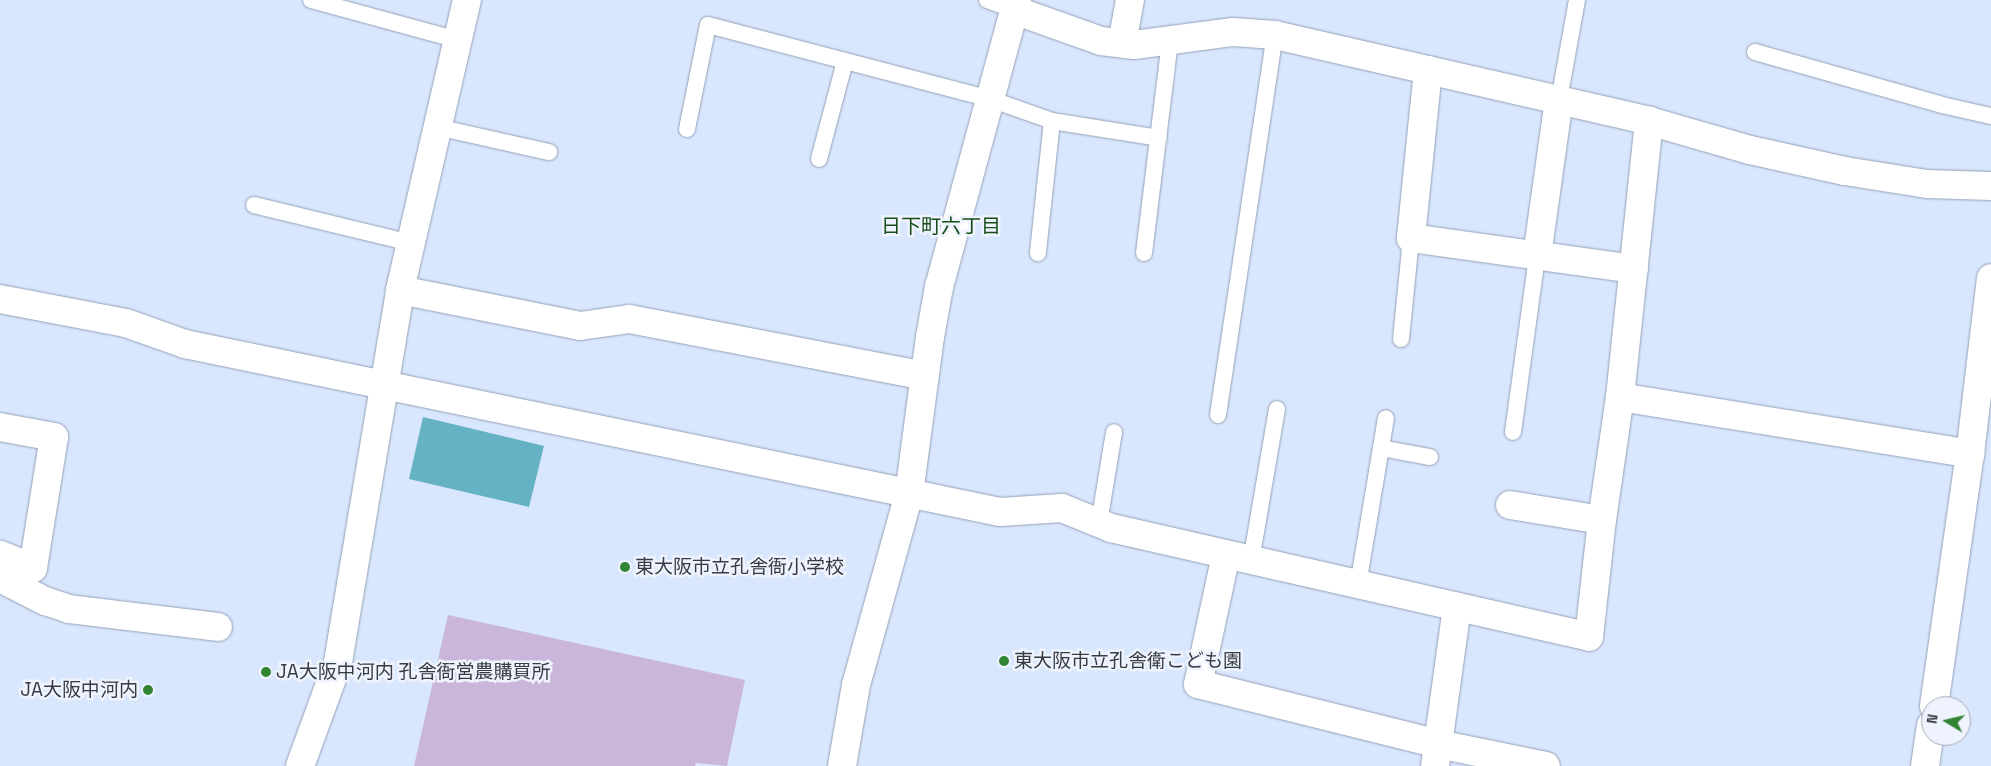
<!DOCTYPE html>
<html>
<head>
<meta charset="utf-8">
<style>
	body { margin:0 }
	#map { position:relative; width:1991px; height:766px; overflow:hidden; background:#d9e7fe; font-family:"Space Grotesk","Noto Sans JP",sans-serif }
	div>[style] { position:absolute }
	.green>* { inset:0; background:#c9b6da }
	.water>* { inset:0; background:#64b2c4 }
	.roads { filter:drop-shadow(0 0 1px #94a1b6) drop-shadow(0 0 1px #94a1b6) }
	.service>* { height:16px; margin:-8px; padding:0 8px; transform-origin:8px; border-radius:8px; background:#fff }
	.minor>* { height:28px; margin:-14px; padding:0 14px; transform-origin:14px; border-radius:14px; background:#fff }
	.dots>* { width:14px; height:14px; translate:-50% -50%; box-sizing:border-box; border:2px solid #eef3fd; border-radius:50% }
	span { translate:-50% -50%; white-space:nowrap; text-align:center; line-height:1.15; -webkit-text-stroke:5px #eef3fd; paint-order:stroke }
	.poi-label { font-size:19px; color:#363b44 }
	.left { translate:0 -50%; text-align:left }
	.right { translate:-100% -50%; text-align:right }
	.neighbourhood-label { font-size:20px; color:#174d19 }
	.north { position:absolute; left:1921px; top:696px; width:50px; height:50px; box-sizing:border-box; background:#eef3fd; border:1px solid #a4a9b3; border-radius:50%; rotate:279deg; font-size:14px; font-weight:700; line-height:20px; text-align:center; color:#363b44 }
	.north::after { content:''; display:block; margin:auto; width:18px; height:22px; background:#308432; clip-path:polygon(50% 0,100% 100%,50% 72%,0 100%) }
</style>
</head>
<body>
<div id="map">
	<div class="green">
		<i style="clip-path:polygon(448px 615px,745px 680px,727px 766px,696px 763px,695px 766px,414px 766px)"></i>
	</div>
	<div class="water">
		<i style="clip-path:polygon(423px 417px,544px 446px,529px 507px,409px 479px)"></i>
	</div>
	<div class="roads">
		<div class="service">
			<i style="left:311px;top:0;width:152px;rotate:15.2deg"></i>
			<i style="left:987px;top:0;width:29px;rotate:20deg"></i>
			<i style="left:1755px;top:52px;width:194px;rotate:15.8deg"></i>
			<i style="left:1942px;top:105px;width:50px;rotate:12.7deg"></i>
			<i style="left:1559px;top:100px;width:102px;rotate:-79.8deg"></i>
			<i style="left:1052px;top:121px;width:108px;rotate:9deg"></i>
			<i style="left:437px;top:127px;width:115px;rotate:12.6deg"></i>
			<i style="left:687px;top:129px;width:106px;rotate:-78.6deg"></i>
			<i style="left:708px;top:25px;width:292px;rotate:14.7deg"></i>
			<i style="left:990px;top:99px;width:66px;rotate:19.5deg"></i>
			<i style="left:1052px;top:121px;width:133px;rotate:96.1deg"></i>
			<i style="left:819px;top:159px;width:101px;rotate:-75.1deg"></i>
			<i style="left:254px;top:205px;width:162px;rotate:13.6deg"></i>
			<i style="left:1144px;top:253px;width:215px;rotate:-83deg"></i>
			<i style="left:1401px;top:339px;width:101px;rotate:-84.3deg"></i>
			<i style="left:1218px;top:415px;width:384px;rotate:-81.5deg"></i>
			<i style="left:1513px;top:432px;width:178px;rotate:-82.2deg"></i>
			<i style="left:1381px;top:448px;width:50px;rotate:10.4deg"></i>
			<i style="left:1099px;top:523px;width:92px;rotate:-80.6deg"></i>
			<i style="left:1251px;top:561px;width:154px;rotate:-80.3deg"></i>
			<i style="left:1358px;top:585px;width:169px;rotate:-80.5deg"></i>
		</div>
		<div class="minor">
			<i style="left:1014px;top:10px;width:92px;rotate:19.6deg"></i>
			<i style="left:1101px;top:41px;width:33px;rotate:7deg"></i>
			<i style="left:1134px;top:45px;width:100px;rotate:-7.5deg"></i>
			<i style="left:1233px;top:32px;width:42px;rotate:4.1deg"></i>
			<i style="left:1275px;top:35px;width:384px;rotate:12.9deg"></i>
			<i style="left:1649px;top:121px;width:105px;rotate:16deg"></i>
			<i style="left:1750px;top:150px;width:97px;rotate:12.5deg"></i>
			<i style="left:1845px;top:171px;width:83px;rotate:9deg"></i>
			<i style="left:1927px;top:184px;width:64px;rotate:1.8deg"></i>
			<i style="left:1122px;top:43px;width:44px;rotate:-79.5deg"></i>
			<i style="left:1428px;top:70px;width:169px;rotate:95.8deg"></i>
			<i style="left:1411px;top:238px;width:225px;rotate:7.9deg"></i>
			<i style="left:1537px;top:256px;width:158px;rotate:-82deg"></i>
			<i style="left:400px;top:290px;width:184px;rotate:11.3deg"></i>
			<i style="left:580px;top:326px;width:49px;rotate:-8.1deg"></i>
			<i style="left:629px;top:319px;width:301px;rotate:10.9deg"></i>
			<i style="left:0;top:299px;width:128px;rotate:10.8deg"></i>
			<i style="left:126px;top:323px;width:63px;rotate:19.6deg"></i>
			<i style="left:185px;top:344px;width:832px;rotate:11.65deg"></i>
			<i style="left:1000px;top:512px;width:62px;rotate:-3.7deg"></i>
			<i style="left:1062px;top:508px;width:53px;rotate:22.2deg"></i>
			<i style="left:1111px;top:528px;width:490px;rotate:12.8deg"></i>
			<i style="left:1589px;top:637px;width:118px;rotate:-83.7deg"></i>
			<i style="left:1602px;top:520px;width:124px;rotate:-81.7deg"></i>
			<i style="left:1620px;top:397px;width:278px;rotate:-84deg"></i>
			<i style="left:1620px;top:397px;width:355px;rotate:9.2deg"></i>
			<i style="left:0;top:427px;width:55px;rotate:10.5deg"></i>
			<i style="left:54px;top:437px;width:133px;rotate:99.1deg"></i>
			<i style="left:33px;top:568px;width:35px;rotate:-158deg"></i>
			<i style="left:1510px;top:505px;width:93px;rotate:9.3deg"></i>
			<i style="left:1226px;top:555px;width:132px;rotate:102.2deg"></i>
			<i style="left:1198px;top:684px;width:247px;rotate:14deg"></i>
			<i style="left:1438px;top:744px;width:110px;rotate:11.5deg"></i>
			<i style="left:0;top:578px;width:51px;rotate:27.1deg"></i>
			<i style="left:45px;top:601px;width:25px;rotate:18deg"></i>
			<i style="left:69px;top:609px;width:150px;rotate:6.9deg"></i>
			<i style="left:1934px;top:706px;width:255px;rotate:-81.9deg"></i>
			<i style="left:1970px;top:454px;width:177px;rotate:-83.2deg"></i>
			<i style="left:300px;top:766px;width:111px;rotate:-69.9deg"></i>
			<i style="left:338px;top:662px;width:377px;rotate:-80.5deg"></i>
			<i style="left:400px;top:290px;width:298px;rotate:-77deg"></i>
			<i style="left:842px;top:766px;width:82px;rotate:-80.2deg"></i>
			<i style="left:856px;top:685px;width:198px;rotate:-74.5deg"></i>
			<i style="left:909px;top:494px;width:158px;rotate:-82.4deg"></i>
			<i style="left:930px;top:337px;width:51px;rotate:-79.8deg"></i>
			<i style="left:939px;top:287px;width:297px;rotate:-74.8deg"></i>
			<i style="left:1435px;top:766px;width:161px;rotate:-82.1deg"></i>
			<i style="left:1925px;top:766px;width:41px;rotate:-81.7deg"></i>
		</div>
	</div>
	<div class="dots">
		<i style="left:625px;top:567px;background:#308432"></i>
		<i style="left:1004px;top:661px;background:#308432"></i>
		<i style="left:266px;top:672px;background:#308432"></i>
		<i style="left:148px;top:690px;background:#308432"></i>
	</div>
	<div class="poi-label">
		<span class="left" style="left:635px;top:567px">東大阪市立孔舎衙小学校</span>
		<span class="left" style="left:1014px;top:661px">東大阪市立孔舎衛こども園</span>
		<span class="left" style="left:276px;top:672px">JA大阪中河内 孔舎衙営農購買所</span>
		<span class="right" style="left:138px;top:690px">JA大阪中河内</span>
	</div>
	<div class="neighbourhood-label">
		<span style="left:941px;top:226px">日下町六丁目</span>
	</div>
	<div class="north">N</div>
</div>
</body>
</html>
